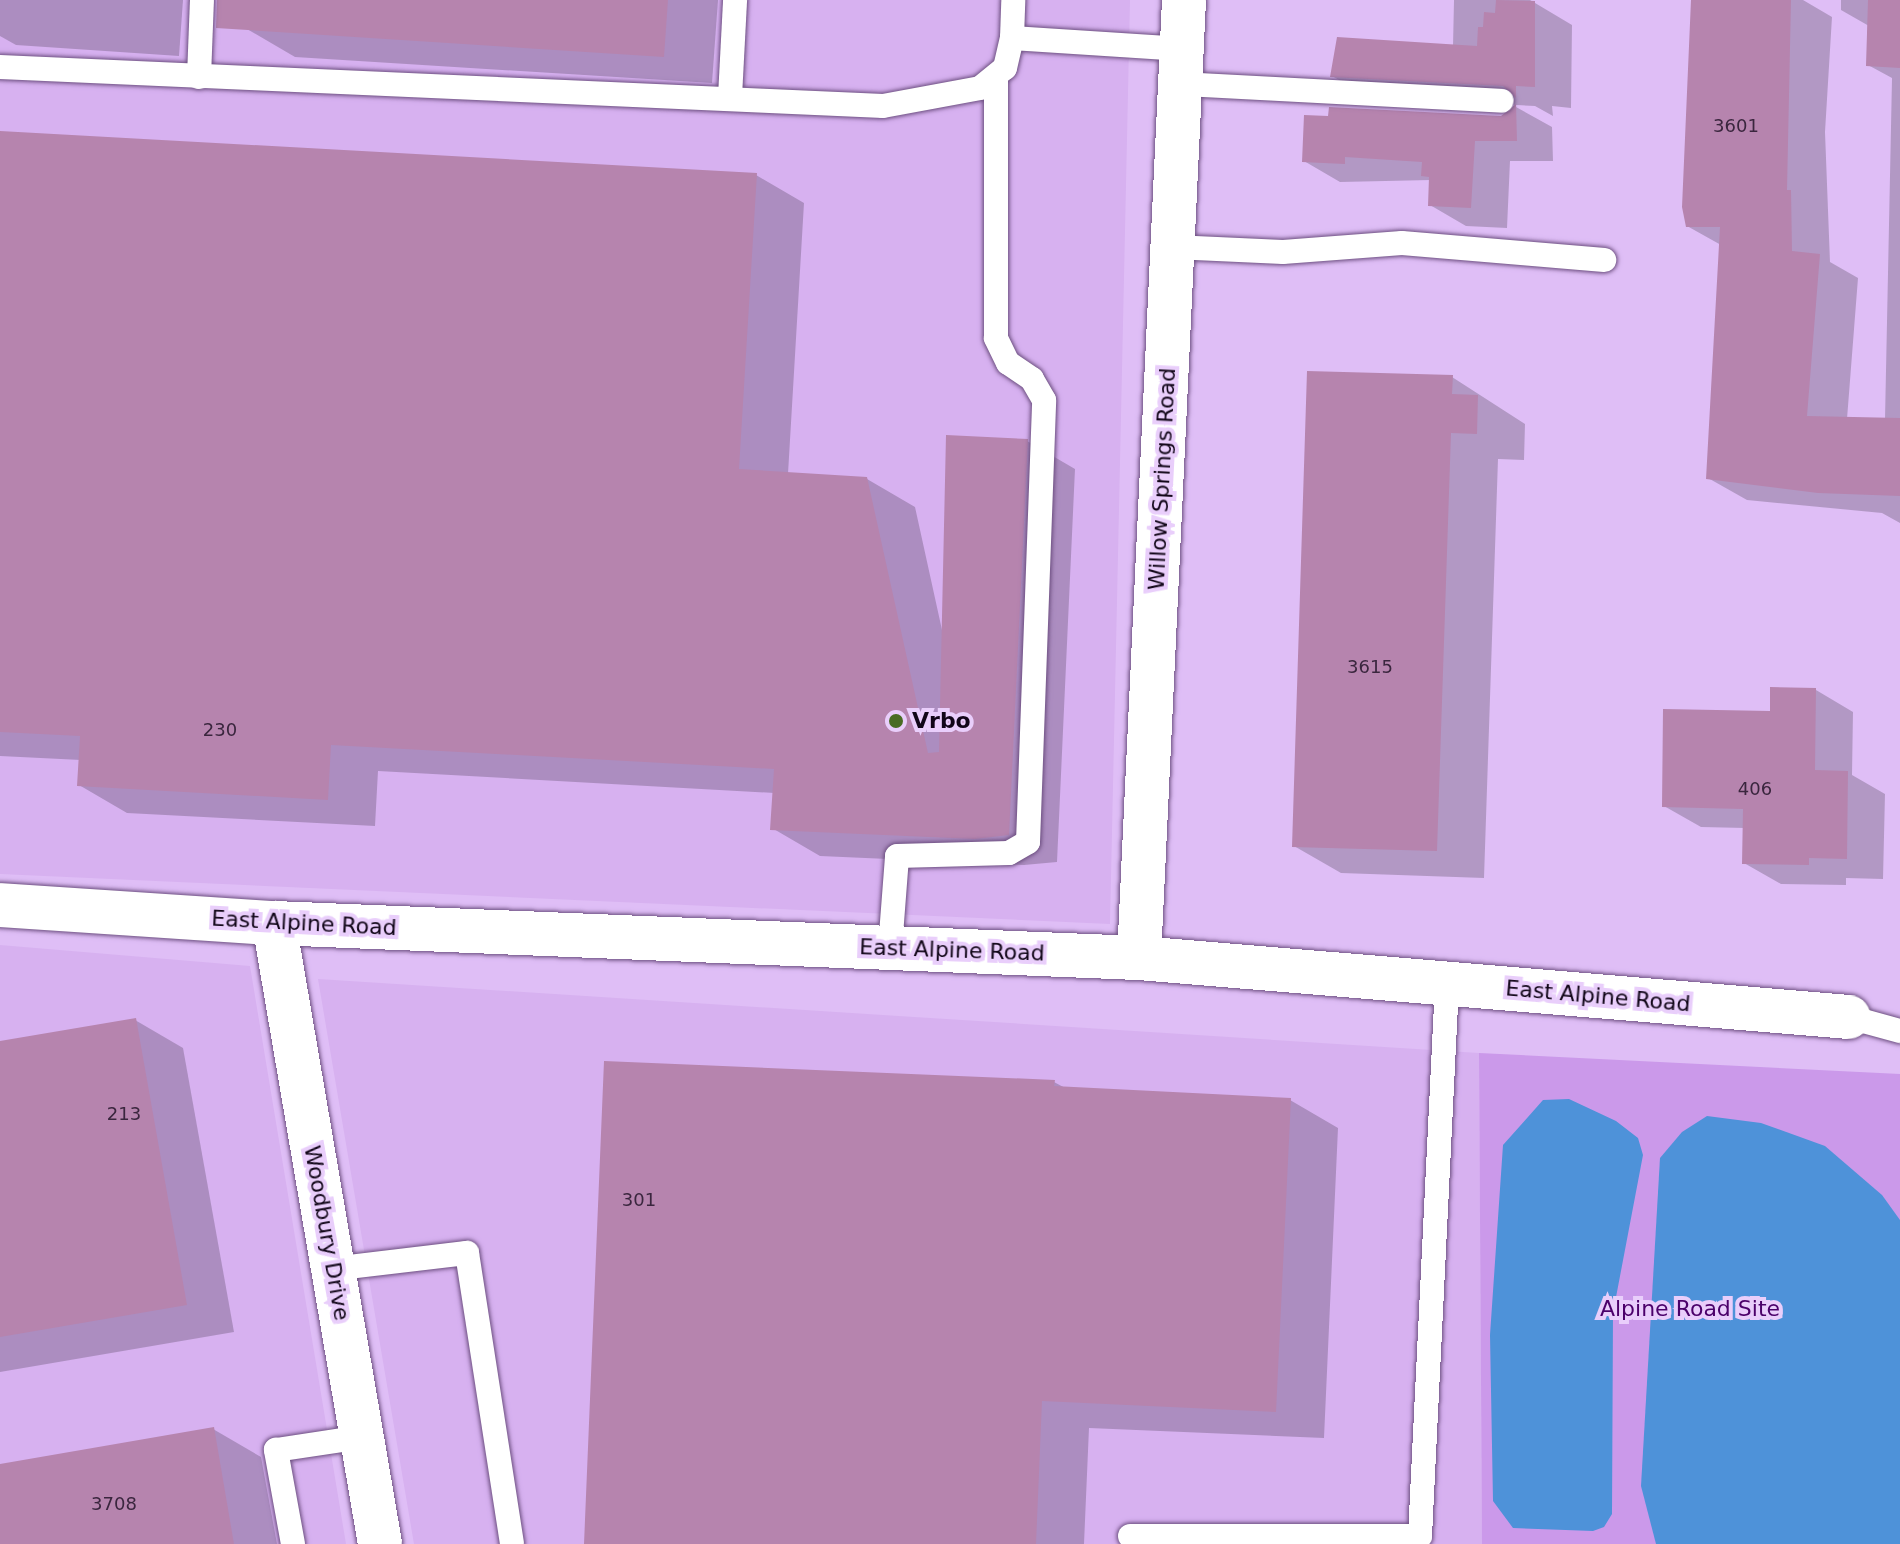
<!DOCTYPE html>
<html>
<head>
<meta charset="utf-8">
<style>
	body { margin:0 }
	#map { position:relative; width:1900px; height:1544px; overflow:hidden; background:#dfbef6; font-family:"DejaVu Sans",sans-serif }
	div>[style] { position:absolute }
	.built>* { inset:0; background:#d7b1f0 }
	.green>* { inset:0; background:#cb99ea }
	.water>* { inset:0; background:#4e92d9 }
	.shadow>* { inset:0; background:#0003 }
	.building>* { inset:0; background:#b684ae }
	.roads { filter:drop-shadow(0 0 2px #6d4f81) drop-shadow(0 0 2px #6d4f81) }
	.lane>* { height:24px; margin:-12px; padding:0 12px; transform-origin:12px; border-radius:12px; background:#fff }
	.street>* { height:44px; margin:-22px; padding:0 22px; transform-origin:22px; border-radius:22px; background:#fff }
	.dots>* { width:22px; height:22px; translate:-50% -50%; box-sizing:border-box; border:4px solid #e9cefb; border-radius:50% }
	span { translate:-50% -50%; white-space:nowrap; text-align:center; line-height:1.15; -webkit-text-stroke:8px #e9cefb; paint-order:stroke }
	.number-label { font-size:18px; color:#3a263e }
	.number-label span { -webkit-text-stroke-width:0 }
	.street-label { font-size:22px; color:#110618 }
	.poi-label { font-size:22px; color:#110618; font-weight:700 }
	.left { translate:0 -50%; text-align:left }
	.park-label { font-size:22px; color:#4b016a }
</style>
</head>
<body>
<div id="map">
	<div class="built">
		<i style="clip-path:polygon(0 0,1130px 0,1110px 924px,0 874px)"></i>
		<i style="clip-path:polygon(0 945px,250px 966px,346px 1544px,0 1544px)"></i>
		<i style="clip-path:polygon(318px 979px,1479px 1053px,1482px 1544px,414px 1544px)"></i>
	</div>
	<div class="green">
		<i style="clip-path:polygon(1479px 1053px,1900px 1074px,1900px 1544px,1482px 1544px)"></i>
	</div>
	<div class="water">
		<i style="clip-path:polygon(1569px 1099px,1616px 1121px,1638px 1138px,1643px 1155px,1613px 1313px,1612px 1514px,1604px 1527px,1593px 1531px,1513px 1528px,1493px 1501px,1490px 1335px,1503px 1145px,1543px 1100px)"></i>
		<i style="clip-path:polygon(1707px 1116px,1761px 1123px,1825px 1146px,1882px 1195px,1900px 1220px,1900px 1544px,1656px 1544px,1641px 1486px,1660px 1158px,1682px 1132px)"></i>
	</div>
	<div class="shadow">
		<i style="clip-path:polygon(0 0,183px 0,179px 56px,16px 45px,0 36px)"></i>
		<i style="clip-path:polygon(249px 0,718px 0,712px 83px,295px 57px,247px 29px)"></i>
		<i style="clip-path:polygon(1454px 0,1530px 0,1572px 25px,1571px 108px,1552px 106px,1553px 116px,1535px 106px,1369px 97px,1332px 76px,1453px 46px)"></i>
		<i style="clip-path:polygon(1693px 0,1803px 0,1832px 17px,1825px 132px,1830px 262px,1858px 278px,1847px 419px,1885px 419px,1892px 78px,1868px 65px,1869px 26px,1841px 10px,1841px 0,1900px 0,1900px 523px,1882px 513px,1747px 500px,1708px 478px,1721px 245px,1687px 226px)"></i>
		<i style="clip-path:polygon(1516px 107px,1552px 127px,1553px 161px,1510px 161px,1507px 228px,1466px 226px,1430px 205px,1431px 180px,1340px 182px,1304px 161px,1502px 118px)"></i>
		<i style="clip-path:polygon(0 133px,756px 175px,804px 203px,788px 474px,867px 479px,915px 507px,942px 630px,1027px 441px,1075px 469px,1057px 862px,1024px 865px,820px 856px,772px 828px,775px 793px,378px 771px,375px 826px,127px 813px,79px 785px,81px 760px,0 756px)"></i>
		<i style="clip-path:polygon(1452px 377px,1525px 424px,1524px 460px,1498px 459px,1484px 878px,1341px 873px,1294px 846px)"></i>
		<i style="clip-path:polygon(1816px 690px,1853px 712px,1852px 775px,1885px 794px,1883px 879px,1846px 878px,1846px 885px,1781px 884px,1744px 863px,1745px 828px,1701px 827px,1664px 806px,1772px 713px)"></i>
		<i style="clip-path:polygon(135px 1020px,183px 1048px,234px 1332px,0 1372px,0 1043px)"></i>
		<i style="clip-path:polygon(1054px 1082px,1067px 1089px,1290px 1100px,1338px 1128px,1324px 1438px,1089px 1428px,1084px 1544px,586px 1544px)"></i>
		<i style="clip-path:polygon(213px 1429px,261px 1457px,277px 1544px,0 1544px,0 1467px)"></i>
	</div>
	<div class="building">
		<i style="clip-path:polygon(217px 0,668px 0,664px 57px,216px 28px)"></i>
		<i style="clip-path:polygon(1496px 0,1535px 1px,1535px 87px,1516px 86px,1516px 98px,1503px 86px,1330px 77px,1337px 37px,1477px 46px,1478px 27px,1483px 27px,1484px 12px,1495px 13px)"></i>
		<i style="clip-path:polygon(1691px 0,1791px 0,1787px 190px,1791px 190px,1792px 251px,1820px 254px,1807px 416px,1900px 418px,1900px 496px,1818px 493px,1706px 479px,1720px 227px,1686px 227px,1682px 207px)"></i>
		<i style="clip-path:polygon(1868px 0,1900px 0,1900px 68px,1866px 66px)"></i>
		<i style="clip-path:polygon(1516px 104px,1517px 141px,1475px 141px,1471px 208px,1428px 206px,1429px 177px,1421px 176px,1422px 162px,1345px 157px,1345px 164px,1302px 162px,1304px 115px,1328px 116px,1329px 107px,1501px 116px)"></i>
		<i style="clip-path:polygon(0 131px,757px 173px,739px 469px,867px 477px,928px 753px,939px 752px,946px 435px,1028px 439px,1009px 835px,975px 839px,770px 830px,774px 769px,331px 745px,328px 800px,77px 786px,80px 736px,0 732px)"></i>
		<i style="clip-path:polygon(1307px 371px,1453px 375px,1452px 394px,1478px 395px,1477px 434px,1451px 433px,1437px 851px,1292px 847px)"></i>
		<i style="clip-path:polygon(1770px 687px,1816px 688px,1815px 770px,1848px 771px,1847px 859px,1809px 858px,1809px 865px,1742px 864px,1743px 809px,1662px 807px,1663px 709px,1770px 711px)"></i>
		<i style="clip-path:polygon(136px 1018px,187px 1305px,0 1337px,0 1041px)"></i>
		<i style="clip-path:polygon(604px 1061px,1055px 1080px,1054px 1086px,1291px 1098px,1276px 1412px,1042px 1401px,1036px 1544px,584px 1544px)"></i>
		<i style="clip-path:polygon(214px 1427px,234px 1544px,0 1544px,0 1464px)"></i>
	</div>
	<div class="roads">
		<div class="lane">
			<i style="left:1012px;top:38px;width:38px;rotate:-88deg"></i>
			<i style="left:0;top:67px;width:884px;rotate:2.53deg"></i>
			<i style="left:883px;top:106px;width:99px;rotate:-10.5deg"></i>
			<i style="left:980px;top:88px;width:32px;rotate:-39deg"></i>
			<i style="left:1005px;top:68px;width:31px;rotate:-77deg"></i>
			<i style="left:1012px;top:38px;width:171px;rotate:3.7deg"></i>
			<i style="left:199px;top:77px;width:77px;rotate:-87.8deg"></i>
			<i style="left:1182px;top:84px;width:320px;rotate:3deg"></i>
			<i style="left:730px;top:97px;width:97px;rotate:-87deg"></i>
			<i style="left:1173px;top:247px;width:110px;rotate:2.6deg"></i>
			<i style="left:1283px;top:252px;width:119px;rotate:-4.3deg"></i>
			<i style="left:1402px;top:243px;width:203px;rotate:4.8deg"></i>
			<i style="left:890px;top:948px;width:92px;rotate:-85.6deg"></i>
			<i style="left:897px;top:856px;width:112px;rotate:-1.5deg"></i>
			<i style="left:1009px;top:853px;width:22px;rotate:-30deg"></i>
			<i style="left:1028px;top:842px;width:442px;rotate:-87.9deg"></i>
			<i style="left:1044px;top:400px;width:24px;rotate:-120deg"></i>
			<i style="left:1032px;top:379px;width:29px;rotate:-146deg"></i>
			<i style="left:1008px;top:363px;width:28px;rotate:-116deg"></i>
			<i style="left:996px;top:338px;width:260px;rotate:-90deg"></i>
			<i style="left:1849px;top:1017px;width:53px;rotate:15.4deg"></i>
			<i style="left:332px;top:1269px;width:136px;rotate:-6.8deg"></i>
			<i style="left:467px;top:1253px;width:294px;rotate:81.2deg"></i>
			<i style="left:1130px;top:1536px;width:290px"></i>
			<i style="left:1420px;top:1536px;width:553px;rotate:-87.2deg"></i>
			<i style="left:293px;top:1544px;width:96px;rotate:-100.3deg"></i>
			<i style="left:276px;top:1450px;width:88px;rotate:-8.5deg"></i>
		</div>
		<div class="street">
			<i style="left:0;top:905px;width:275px;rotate:3.8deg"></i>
			<i style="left:274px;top:923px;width:866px;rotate:2.32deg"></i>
			<i style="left:1139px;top:958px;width:712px;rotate:4.75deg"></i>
			<i style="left:274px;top:923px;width:630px;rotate:80.31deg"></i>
			<i style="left:1139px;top:958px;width:959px;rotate:-87.31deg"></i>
		</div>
	</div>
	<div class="dots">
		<i style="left:896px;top:721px;background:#496c24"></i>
	</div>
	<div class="number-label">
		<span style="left:1736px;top:126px">3601</span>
		<span style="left:1370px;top:667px">3615</span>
		<span style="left:220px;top:730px">230</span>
		<span style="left:1755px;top:789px">406</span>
		<span style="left:124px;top:1114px">213</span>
		<span style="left:639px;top:1200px">301</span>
		<span style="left:114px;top:1504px">3708</span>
	</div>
	<div class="street-label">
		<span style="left:1162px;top:479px;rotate:-87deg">Willow Springs Road</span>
		<span style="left:304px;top:923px;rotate:3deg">East Alpine Road</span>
		<span style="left:952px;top:950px;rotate:2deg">East Alpine Road</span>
		<span style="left:1598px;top:996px;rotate:5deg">East Alpine Road</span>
		<span style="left:327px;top:1233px;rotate:80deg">Woodbury Drive</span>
	</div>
	<div class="poi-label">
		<span class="left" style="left:912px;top:721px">Vrbo</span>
	</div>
	<div class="park-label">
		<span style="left:1690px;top:1309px">Alpine Road Site</span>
	</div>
</div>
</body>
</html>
